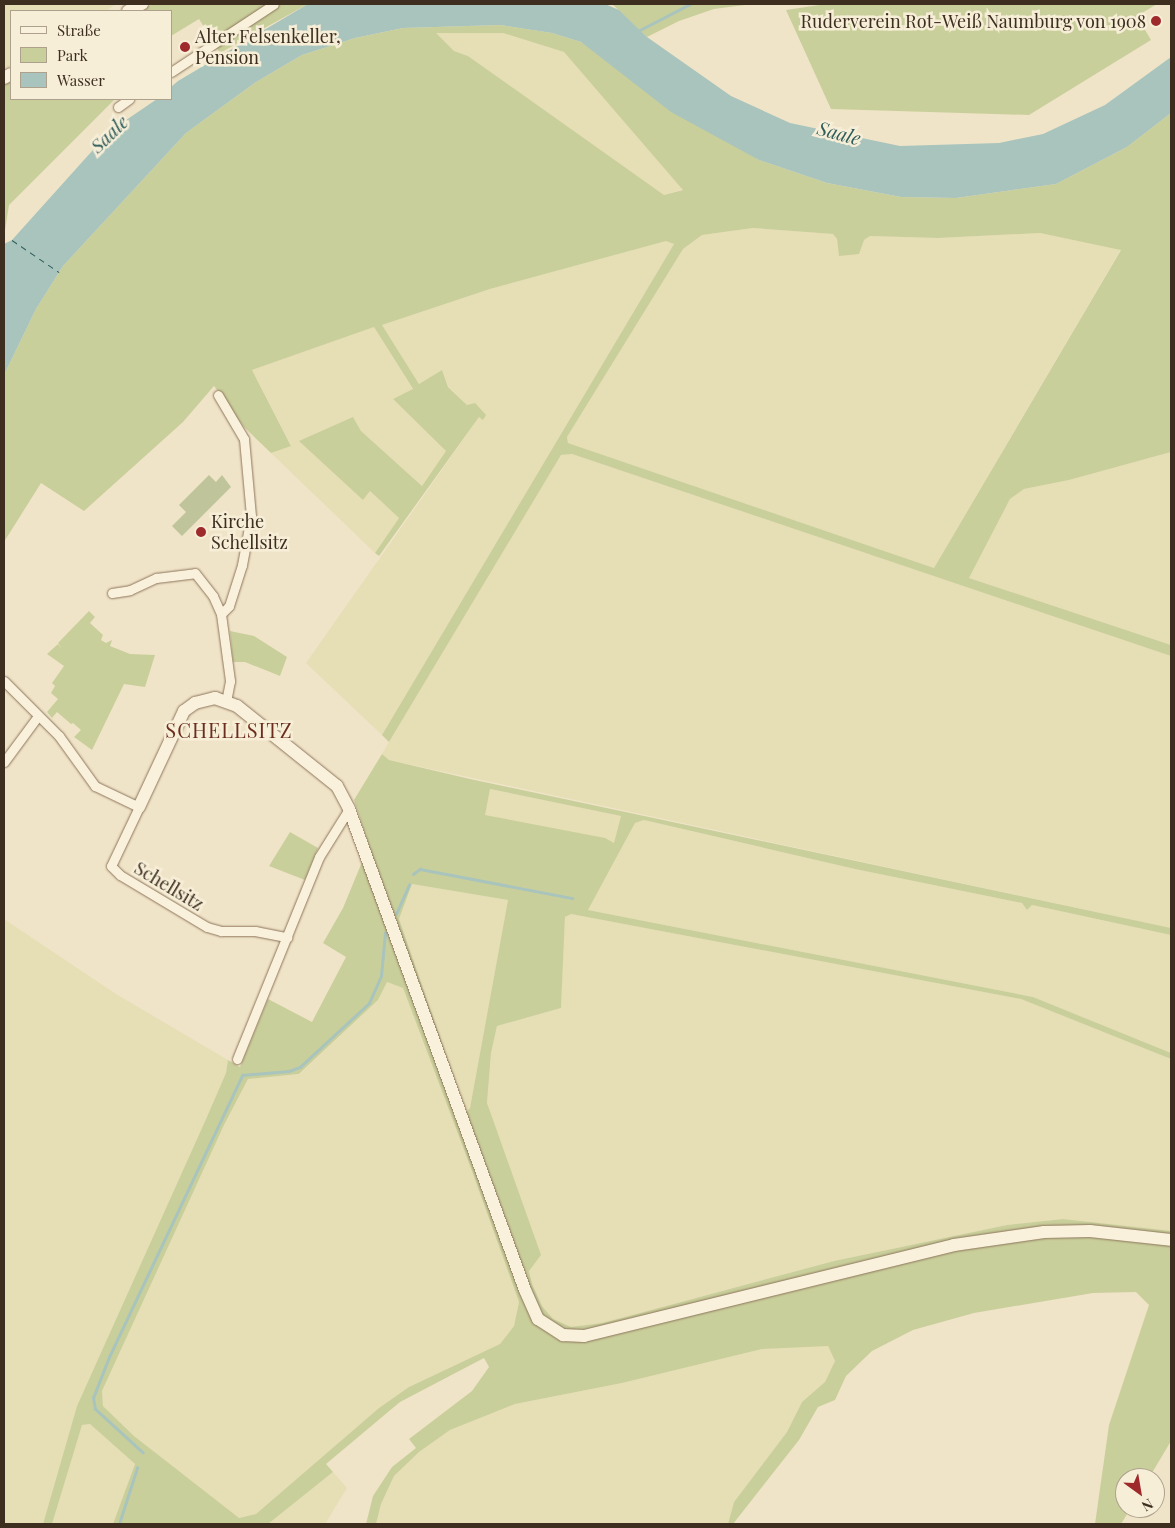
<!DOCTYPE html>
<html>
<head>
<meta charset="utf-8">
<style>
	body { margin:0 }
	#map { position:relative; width:1175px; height:1528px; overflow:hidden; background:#f0e4c8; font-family:"Playfair Display",serif }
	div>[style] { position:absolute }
	.farmland>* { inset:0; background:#e6deb5 }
	.green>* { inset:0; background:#c9cf9b }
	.cemetery>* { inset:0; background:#bfc49a }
	.water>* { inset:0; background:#a9c4bc }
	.stream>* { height:2.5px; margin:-1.25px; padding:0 1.25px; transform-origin:1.25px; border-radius:1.25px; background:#a9c4bc }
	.ferry>* { height:1px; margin-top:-0.5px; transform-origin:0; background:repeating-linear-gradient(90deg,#2f5d5a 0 6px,transparent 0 11px) }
	.roads { filter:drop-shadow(0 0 1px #8d765c) drop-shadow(0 0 1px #8d765c) }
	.street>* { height:9px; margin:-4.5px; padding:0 4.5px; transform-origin:4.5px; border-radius:4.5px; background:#faf1dc }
	.secondary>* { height:12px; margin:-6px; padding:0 6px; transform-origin:6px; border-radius:6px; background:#faf1dc }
	.dots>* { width:14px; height:14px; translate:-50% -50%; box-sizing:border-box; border:2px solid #f7eed8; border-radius:50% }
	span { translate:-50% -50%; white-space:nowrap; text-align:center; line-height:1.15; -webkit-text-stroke:5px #f7eed8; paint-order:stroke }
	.poi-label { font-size:18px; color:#3d2e20 }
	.right { translate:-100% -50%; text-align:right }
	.left { translate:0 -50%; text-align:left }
	.street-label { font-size:18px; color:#3d2e20 }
	.water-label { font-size:19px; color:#2f5d5a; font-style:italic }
	.quarter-label { font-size:20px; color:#6b2e1e; letter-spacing:1px }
	.frame { position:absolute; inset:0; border:5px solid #3d2e20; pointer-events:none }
	.legend { position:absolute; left:10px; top:10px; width:162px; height:90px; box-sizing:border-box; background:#f7eed8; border:1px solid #ada18e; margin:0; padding:6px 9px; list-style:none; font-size:15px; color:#3d2e20 }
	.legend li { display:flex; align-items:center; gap:10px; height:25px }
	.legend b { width:25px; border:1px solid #ada18e }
	.north { position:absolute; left:1115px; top:1468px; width:50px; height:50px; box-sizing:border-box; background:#f7eed8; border:1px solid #ada18e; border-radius:50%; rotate:148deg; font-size:14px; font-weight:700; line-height:20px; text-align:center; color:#3d2e20 }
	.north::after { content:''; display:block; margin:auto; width:18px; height:22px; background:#9e2a2b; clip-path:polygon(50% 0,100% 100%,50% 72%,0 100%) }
</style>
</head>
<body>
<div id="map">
	<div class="farmland">
		<i style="clip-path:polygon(4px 4px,116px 4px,106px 11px,11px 11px,11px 65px,4px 69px)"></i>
		<i style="clip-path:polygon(435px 33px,503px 33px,564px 52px,684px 189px,664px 195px,468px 56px,454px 51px)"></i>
		<i style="clip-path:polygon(753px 228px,833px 234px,837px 239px,839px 256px,870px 236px,938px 238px,1040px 233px,1121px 249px,934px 568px,568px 443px,567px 437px,683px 249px,702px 235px)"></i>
		<i style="clip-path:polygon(666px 241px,674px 244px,382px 735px,306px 663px,479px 417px,448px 386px,442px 370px,419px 384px,382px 325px,490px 289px)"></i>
		<i style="clip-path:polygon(374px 327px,413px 390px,393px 399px,446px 451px,422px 486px,361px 431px,353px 417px,363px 500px,370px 491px,399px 518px,375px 553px,271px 453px,291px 445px,252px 370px)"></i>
		<i style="clip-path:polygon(1171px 452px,1171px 645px,969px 578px,1010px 499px,1024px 489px,1069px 480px)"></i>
		<i style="clip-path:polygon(572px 454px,1171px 656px,1171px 928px,389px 760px,382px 754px,478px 592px,561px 455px)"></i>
		<i style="clip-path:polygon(490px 789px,621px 816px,614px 844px,484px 815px)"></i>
		<i style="clip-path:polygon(644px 820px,855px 869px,1022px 903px,1027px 910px,1032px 905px,1171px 935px,1171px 1053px,1033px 997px,588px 910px,635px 823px)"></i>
		<i style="clip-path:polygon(412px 884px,508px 900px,470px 1108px,466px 1112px,399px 919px)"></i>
		<i style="clip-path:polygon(571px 914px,1021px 999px,1171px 1059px,1171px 1231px,1063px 1219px,1007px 1225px,834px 1261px,603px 1323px,571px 1328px,553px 1319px,542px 1306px,532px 1284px,487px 1103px,491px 1053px,497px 1026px,561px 1008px,565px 917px)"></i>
		<i style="clip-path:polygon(4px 919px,116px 994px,228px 1060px,226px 1073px,206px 1119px,77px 1406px,43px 1524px,4px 1524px)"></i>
		<i style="clip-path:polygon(387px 982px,403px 988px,472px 1171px,519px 1302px,514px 1326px,500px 1344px,409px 1387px,379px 1408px,256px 1514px,238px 1518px,134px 1436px,103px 1406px,102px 1391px,224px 1125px,248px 1079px,300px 1074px,378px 1000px)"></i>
		<i style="clip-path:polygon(805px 1345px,828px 1346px,835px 1361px,825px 1382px,802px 1402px,787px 1432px,734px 1502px,728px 1524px,376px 1524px,381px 1504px,394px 1476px,419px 1452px,450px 1430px,515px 1404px,622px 1383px,762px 1349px)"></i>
		<i style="clip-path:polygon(90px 1424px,135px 1464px,113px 1524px,52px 1524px,81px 1425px)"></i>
		<i style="clip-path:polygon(333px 1472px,347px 1488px,325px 1524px,268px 1524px)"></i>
	</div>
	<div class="green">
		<i style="clip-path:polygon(153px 4px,308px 4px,220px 53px,199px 19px,171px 36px,171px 11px,139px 11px)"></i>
		<i style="clip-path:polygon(612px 4px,753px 4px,714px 9px,679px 21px,647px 37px)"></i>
		<i style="clip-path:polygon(826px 4px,1157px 4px,1137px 16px,1151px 40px,1029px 115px,831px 109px,786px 10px)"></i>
		<i style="clip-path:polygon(evenodd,500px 25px,552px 33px,581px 42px,759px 160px,827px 183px,901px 197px,956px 198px,1056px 184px,1127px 147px,1171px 113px,1171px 452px,1069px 480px,1024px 489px,1010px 499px,969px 578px,1171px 645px,1171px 656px,572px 454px,561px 455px,389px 742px,382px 735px,674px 244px,666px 241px,490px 289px,382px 325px,419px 384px,442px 370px,448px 387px,467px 405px,475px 403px,486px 415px,483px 420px,479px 417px,379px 556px,375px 553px,399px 518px,370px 491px,363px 500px,299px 441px,353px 417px,361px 431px,422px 486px,446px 451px,393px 399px,413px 389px,374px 327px,252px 370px,291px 446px,271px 453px,244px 427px,214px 386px,183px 422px,84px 511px,41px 483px,4px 542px,4px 375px,36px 309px,63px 266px,186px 133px,256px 82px,302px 55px,355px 38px,403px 28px,500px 25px,436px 33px,503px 33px,564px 52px,683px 190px,664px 195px,468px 56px,454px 51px,436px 33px,500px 25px,753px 228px,833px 234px,837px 239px,839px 256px,859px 254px,864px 240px,870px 236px,938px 238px,1040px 233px,1121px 250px,934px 568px,568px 443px,567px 437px,683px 249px,702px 235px,753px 228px)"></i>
		<i style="clip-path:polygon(11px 81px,11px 99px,115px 99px,9px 205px,4px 237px,4px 85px)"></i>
		<i style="clip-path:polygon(89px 611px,95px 617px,90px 623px,103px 635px,101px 640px,106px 643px,112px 640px,110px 646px,130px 654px,155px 655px,145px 687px,124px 684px,92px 750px,74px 737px,81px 730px,73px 723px,71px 724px,57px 712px,52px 718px,47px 712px,58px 699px,51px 693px,55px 686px,52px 683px,64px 666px,47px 654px,58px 644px,62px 649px,58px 643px)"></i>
		<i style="clip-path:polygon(230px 631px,254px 636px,287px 657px,280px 676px,245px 662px,233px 662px)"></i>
		<i style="clip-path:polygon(evenodd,382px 754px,389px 760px,470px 779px,1171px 928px,1171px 935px,1032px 905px,1027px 910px,1022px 903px,855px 869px,644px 820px,635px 823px,588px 910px,1033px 997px,1171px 1053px,1171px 1059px,1021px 999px,571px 914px,565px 917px,561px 1008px,497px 1026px,491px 1053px,487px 1103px,541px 1255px,529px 1271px,532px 1284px,542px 1306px,553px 1319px,571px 1327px,603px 1323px,834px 1261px,1007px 1225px,1063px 1219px,1171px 1231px,1171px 1441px,1149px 1478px,1125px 1478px,1125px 1508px,1131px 1508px,1121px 1524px,1095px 1524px,1109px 1425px,1149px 1305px,1136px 1292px,1093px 1293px,974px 1313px,913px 1330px,872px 1351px,846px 1376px,835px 1400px,818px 1407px,799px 1440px,733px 1524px,728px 1524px,734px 1502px,787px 1432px,802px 1402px,825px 1382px,835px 1361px,828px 1346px,762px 1349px,622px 1383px,515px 1404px,450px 1430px,419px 1452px,394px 1476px,381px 1504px,376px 1524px,366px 1524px,373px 1496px,392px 1467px,416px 1448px,409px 1439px,472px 1391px,489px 1367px,484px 1358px,400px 1402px,326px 1464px,333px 1472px,268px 1524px,113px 1524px,135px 1464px,90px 1424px,82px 1425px,52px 1524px,43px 1524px,77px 1406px,206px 1119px,226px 1073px,228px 1060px,240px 1067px,268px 999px,312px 1022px,346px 957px,323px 943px,343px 908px,369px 845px,354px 800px,382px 754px,490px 789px,621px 816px,614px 843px,605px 838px,485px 815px,490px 789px,382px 754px,412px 884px,508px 900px,470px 1108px,466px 1112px,399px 919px,412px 884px,382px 754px,387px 982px,403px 988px,472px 1171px,519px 1302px,514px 1326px,500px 1344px,409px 1387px,379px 1408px,256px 1514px,239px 1518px,134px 1436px,103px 1406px,102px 1391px,224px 1125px,248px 1079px,299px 1074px,378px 1000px,387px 982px)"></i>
		<i style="clip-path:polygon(290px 832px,318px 848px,305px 880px,269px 866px)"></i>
	</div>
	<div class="cemetery">
		<i style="clip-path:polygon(209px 475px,216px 482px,222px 475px,231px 487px,182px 536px,172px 526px,186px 512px,179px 505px)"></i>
	</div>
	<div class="water">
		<i style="clip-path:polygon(308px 4px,605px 4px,619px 10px,647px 37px,731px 96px,790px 123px,900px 146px,999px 143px,1043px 134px,1105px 105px,1171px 57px,1171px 113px,1127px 147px,1056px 184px,956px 198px,901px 197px,827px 183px,759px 160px,671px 112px,581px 42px,552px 33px,500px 25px,403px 28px,355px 38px,302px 55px,256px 82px,186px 133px,63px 266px,36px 309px,4px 375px,4px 244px,12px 240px,110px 131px,157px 99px,171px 99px,171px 87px,178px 81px)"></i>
	</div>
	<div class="stream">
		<i style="left:638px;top:31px;width:59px;rotate:-27.4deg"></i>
		<i style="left:413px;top:874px;width:9px;rotate:-36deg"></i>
		<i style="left:420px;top:869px;width:155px;rotate:10.8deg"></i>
		<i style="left:396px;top:914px;width:32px;rotate:-66deg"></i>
		<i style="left:143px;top:1453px;width:65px;rotate:-137.5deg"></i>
		<i style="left:95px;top:1409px;width:11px;rotate:-100deg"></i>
		<i style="left:93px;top:1398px;width:44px;rotate:-68.7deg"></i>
		<i style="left:109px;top:1357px;width:312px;rotate:-64.7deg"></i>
		<i style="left:242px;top:1075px;width:47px;rotate:-4.9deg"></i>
		<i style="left:289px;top:1071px;width:12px;rotate:-20deg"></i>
		<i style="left:300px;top:1067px;width:94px;rotate:-42.8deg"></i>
		<i style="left:369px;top:1003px;width:30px;rotate:-66deg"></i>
		<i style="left:381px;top:976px;width:43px;rotate:-84.7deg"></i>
		<i style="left:119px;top:1524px;width:59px;rotate:-72.2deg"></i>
	</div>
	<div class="ferry">
		<i style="left:12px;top:240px;width:57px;rotate:34.2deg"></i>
	</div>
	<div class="roads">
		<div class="street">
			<i style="left:171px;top:72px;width:123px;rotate:-33.4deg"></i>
			<i style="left:118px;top:107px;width:14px;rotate:-36deg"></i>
			<i style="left:218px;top:395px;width:51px;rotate:59.4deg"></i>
			<i style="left:244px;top:439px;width:77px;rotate:84.8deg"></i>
			<i style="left:251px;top:516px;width:50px;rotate:100.4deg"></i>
			<i style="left:242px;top:565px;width:43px;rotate:107.6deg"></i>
			<i style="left:229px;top:606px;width:11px;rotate:135deg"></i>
			<i style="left:221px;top:614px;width:68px;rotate:82.3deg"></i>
			<i style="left:230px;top:681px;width:20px;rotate:101deg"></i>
			<i style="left:112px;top:593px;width:18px;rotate:-9deg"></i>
			<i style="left:130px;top:590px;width:29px;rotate:-25deg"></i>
			<i style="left:156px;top:578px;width:39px;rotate:-7deg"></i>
			<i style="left:195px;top:573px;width:29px;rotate:52deg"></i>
			<i style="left:213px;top:596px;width:20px;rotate:66deg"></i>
			<i style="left:4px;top:681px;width:78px;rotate:45deg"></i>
			<i style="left:59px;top:736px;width:62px;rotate:54.2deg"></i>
			<i style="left:95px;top:786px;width:49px;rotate:25.5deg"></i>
			<i style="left:139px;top:807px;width:65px;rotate:115.4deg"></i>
			<i style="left:111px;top:866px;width:13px;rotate:45deg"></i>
			<i style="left:120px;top:875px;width:101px;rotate:30.9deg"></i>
			<i style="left:207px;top:927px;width:15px;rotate:16deg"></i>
			<i style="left:221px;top:931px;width:34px"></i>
			<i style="left:255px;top:931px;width:33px;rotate:11deg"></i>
			<i style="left:4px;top:762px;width:57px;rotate:-53.5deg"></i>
			<i style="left:237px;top:1059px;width:218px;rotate:-67.9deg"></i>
			<i style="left:319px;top:857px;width:57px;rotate:-58deg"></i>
		</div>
		<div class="secondary">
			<i style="left:128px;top:11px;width:16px;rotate:-27deg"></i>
			<i style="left:4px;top:78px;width:8px;rotate:-30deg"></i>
			<i style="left:139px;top:807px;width:106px;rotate:-64.9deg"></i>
			<i style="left:184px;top:711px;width:14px;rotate:-36deg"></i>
			<i style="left:195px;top:703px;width:21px;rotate:-14deg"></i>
			<i style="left:215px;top:698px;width:23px;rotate:20deg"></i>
			<i style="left:237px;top:706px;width:128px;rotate:38.7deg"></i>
			<i style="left:337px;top:786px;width:26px;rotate:62deg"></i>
			<i style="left:349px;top:809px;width:512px;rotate:69.9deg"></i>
			<i style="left:525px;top:1290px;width:32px;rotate:66deg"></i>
			<i style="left:538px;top:1319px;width:30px;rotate:33deg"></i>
			<i style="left:563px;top:1335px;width:21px;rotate:3deg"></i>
			<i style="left:584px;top:1336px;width:381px;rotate:-13.8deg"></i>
			<i style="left:954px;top:1245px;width:91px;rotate:-8.2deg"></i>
			<i style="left:1044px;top:1232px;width:46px;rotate:-1.2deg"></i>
			<i style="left:1090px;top:1231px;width:81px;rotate:6.3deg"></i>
		</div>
	</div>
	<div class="dots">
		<i style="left:1156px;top:21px;background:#9e2a2b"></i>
		<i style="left:185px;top:47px;background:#9e2a2b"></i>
		<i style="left:201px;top:532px;background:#9e2a2b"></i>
	</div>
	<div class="poi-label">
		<span class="right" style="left:1146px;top:21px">Ruderverein Rot-Weiß Naumburg von 1908</span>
		<span class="left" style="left:195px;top:47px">Alter Felsenkeller,<br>Pension</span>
		<span class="left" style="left:211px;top:532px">Kirche<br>Schellsitz</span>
	</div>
	<div class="street-label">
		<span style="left:169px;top:886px;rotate:31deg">Schellsitz</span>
	</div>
	<div class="water-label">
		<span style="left:839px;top:133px;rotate:15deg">Saale</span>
		<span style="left:109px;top:134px;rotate:-44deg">Saale</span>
	</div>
	<div class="quarter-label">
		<span style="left:229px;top:729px">SCHELLSITZ</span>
	</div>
	<div class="frame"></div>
	<ul class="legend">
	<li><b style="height:6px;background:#faf1dc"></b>Straße</li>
	<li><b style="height:14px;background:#c9cf9b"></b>Park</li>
	<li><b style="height:14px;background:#a9c4bc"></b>Wasser</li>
	</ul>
	<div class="north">N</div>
</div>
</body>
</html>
